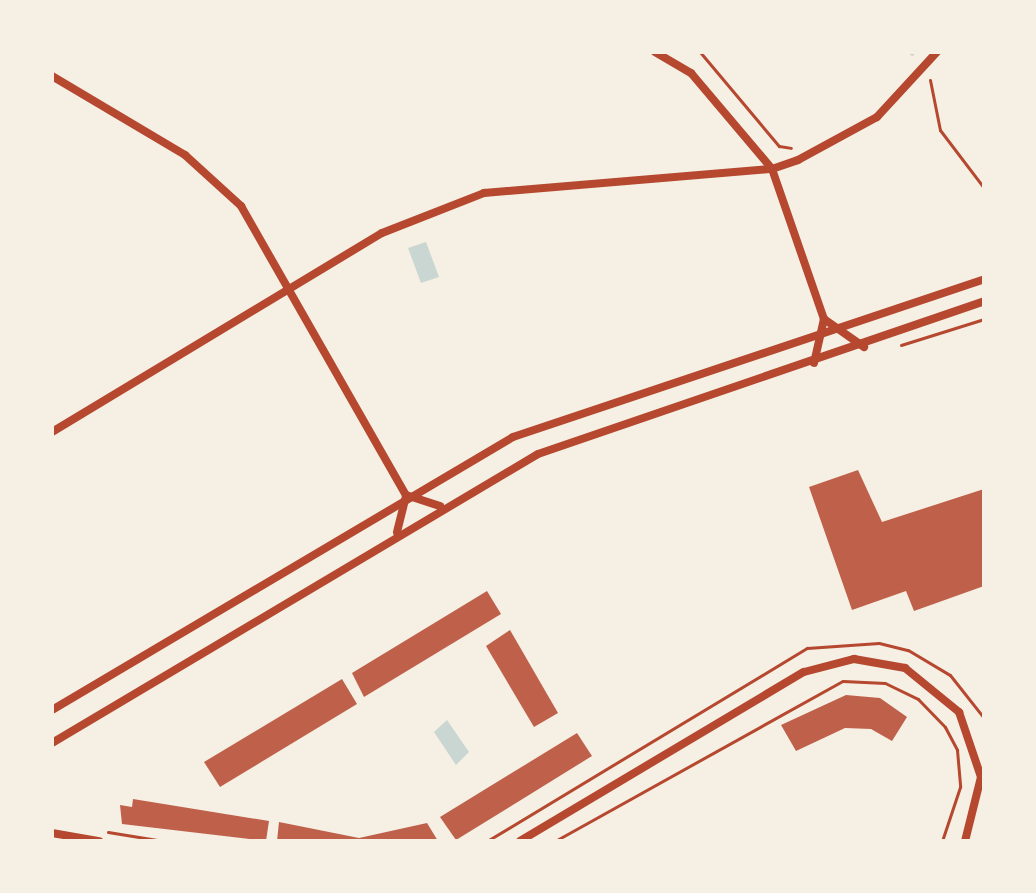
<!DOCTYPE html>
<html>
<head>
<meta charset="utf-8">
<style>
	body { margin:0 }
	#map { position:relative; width:1036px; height:893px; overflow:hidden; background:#f6efe4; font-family:Overpass,sans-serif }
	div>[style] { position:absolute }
	.water>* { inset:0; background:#c9d6d2 }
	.stream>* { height:5px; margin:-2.5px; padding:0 2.5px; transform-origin:2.5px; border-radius:2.5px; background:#c9d6d2 }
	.building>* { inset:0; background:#bf614a }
	.path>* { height:3px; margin:-1.5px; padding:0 1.5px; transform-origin:1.5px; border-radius:1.5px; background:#b5482f }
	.minor>* { height:8px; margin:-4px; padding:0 4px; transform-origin:4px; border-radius:4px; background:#b5482f }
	span { translate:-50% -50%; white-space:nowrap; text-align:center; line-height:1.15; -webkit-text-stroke:6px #f6efe4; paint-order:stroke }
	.frame { position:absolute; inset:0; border:54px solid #f6efe4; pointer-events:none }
</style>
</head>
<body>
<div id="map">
	<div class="water">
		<i style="clip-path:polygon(426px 242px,439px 277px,421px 283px,408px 248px)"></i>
		<i style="clip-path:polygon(447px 720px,469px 752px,456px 765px,434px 732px)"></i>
	</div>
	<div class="stream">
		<i style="left:911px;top:52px;width:1px;rotate:45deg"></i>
	</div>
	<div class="building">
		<i style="clip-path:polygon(858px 470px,882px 522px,984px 489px,984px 586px,914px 611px,906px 591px,852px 610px,809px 487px)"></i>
		<i style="clip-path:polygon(487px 591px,501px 614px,364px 697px,352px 673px)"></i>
		<i style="clip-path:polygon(510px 630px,558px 713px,534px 727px,486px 646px)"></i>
		<i style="clip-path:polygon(342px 679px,357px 704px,220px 787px,204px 762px)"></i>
		<i style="clip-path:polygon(846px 695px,880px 698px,907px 717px,892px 741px,871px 729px,845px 728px,796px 751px,781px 725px)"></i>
		<i style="clip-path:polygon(577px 733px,592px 756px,456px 840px,440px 817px)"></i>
		<i style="clip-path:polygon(133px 799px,269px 821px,266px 841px,122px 824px,120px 805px,132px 807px)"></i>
		<i style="clip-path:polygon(279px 822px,359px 838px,427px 823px,438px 841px,277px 841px)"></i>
	</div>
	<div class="path">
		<i style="left:700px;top:52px;width:123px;rotate:50deg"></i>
		<i style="left:779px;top:146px;width:12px;rotate:9deg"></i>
		<i style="left:930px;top:80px;width:51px;rotate:78.7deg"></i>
		<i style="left:940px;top:130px;width:73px;rotate:52.8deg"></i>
		<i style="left:901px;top:345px;width:87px;rotate:-17.4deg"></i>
		<i style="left:108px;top:832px;width:56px;rotate:9.3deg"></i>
		<i style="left:487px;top:841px;width:374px;rotate:-31.1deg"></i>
		<i style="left:807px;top:648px;width:72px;rotate:-4deg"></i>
		<i style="left:879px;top:643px;width:30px;rotate:14deg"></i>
		<i style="left:908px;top:650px;width:49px;rotate:30.8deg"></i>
		<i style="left:950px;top:675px;width:55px;rotate:51.7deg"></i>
		<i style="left:555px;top:841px;width:329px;rotate:-29.1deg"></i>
		<i style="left:843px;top:681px;width:42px;rotate:2.7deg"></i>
		<i style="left:885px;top:683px;width:37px;rotate:26deg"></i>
		<i style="left:918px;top:699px;width:39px;rotate:46deg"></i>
		<i style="left:945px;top:727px;width:26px;rotate:62deg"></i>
		<i style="left:957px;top:750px;width:37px;rotate:85deg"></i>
		<i style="left:960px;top:787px;width:57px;rotate:108.4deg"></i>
	</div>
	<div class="minor">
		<i style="left:655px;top:52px;width:42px;rotate:30.3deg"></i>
		<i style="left:691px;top:73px;width:126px;rotate:49.8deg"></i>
		<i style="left:772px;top:169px;width:159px;rotate:70.9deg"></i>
		<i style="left:824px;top:319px;width:45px;rotate:102.8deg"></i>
		<i style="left:52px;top:76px;width:155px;rotate:30.7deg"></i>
		<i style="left:185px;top:155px;width:76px;rotate:42.3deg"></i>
		<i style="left:241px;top:206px;width:333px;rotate:60.3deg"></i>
		<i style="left:406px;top:495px;width:36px;rotate:18deg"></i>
		<i style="left:824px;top:319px;width:49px;rotate:35deg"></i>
		<i style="left:52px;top:432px;width:385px;rotate:-31.1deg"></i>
		<i style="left:382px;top:233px;width:110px;rotate:-21.4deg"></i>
		<i style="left:484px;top:193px;width:289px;rotate:-4.8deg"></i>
		<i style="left:772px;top:169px;width:28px;rotate:-19deg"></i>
		<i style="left:798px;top:160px;width:90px;rotate:-28.6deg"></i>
		<i style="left:877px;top:117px;width:88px;rotate:-47.3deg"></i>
		<i style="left:397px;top:532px;width:37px;rotate:-76deg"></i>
		<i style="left:52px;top:710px;width:536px;rotate:-30.63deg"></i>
		<i style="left:513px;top:437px;width:497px;rotate:-18.5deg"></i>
		<i style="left:52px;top:743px;width:565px;rotate:-30.74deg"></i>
		<i style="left:538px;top:454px;width:472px;rotate:-18.9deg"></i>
		<i style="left:52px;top:833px;width:48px;rotate:9.7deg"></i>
		<i style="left:520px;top:841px;width:330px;rotate:-30.8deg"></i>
		<i style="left:804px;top:672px;width:52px;rotate:-14.6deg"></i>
		<i style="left:854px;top:659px;width:52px;rotate:10deg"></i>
		<i style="left:905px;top:668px;width:70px;rotate:39.2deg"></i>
		<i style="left:959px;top:712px;width:69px;rotate:71.3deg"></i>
		<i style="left:981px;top:777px;width:66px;rotate:104deg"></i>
	</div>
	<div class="frame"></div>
</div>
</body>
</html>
